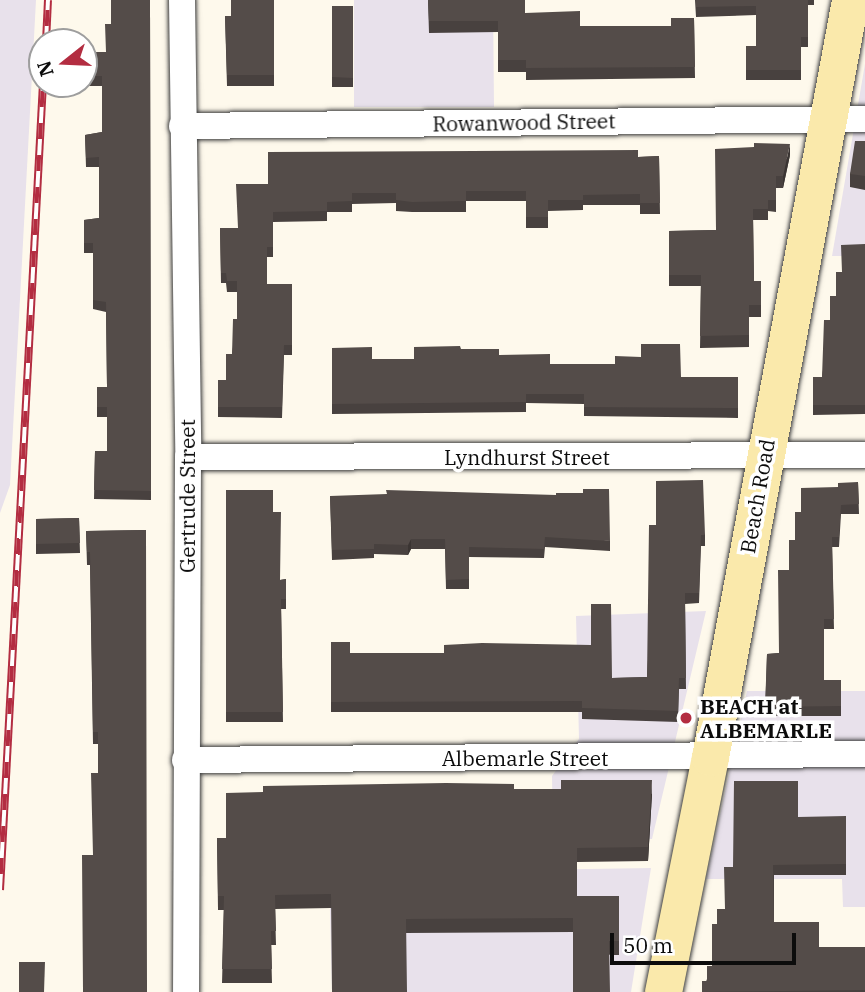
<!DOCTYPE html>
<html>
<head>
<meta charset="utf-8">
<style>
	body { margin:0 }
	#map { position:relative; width:865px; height:992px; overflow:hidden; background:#fef9ec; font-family:"IBM Plex Serif",serif }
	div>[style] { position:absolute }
	.industrial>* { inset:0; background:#e8e1eb }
	.roads { filter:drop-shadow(0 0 2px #3f3f3f) drop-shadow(0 0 2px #3f3f3f) }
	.street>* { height:26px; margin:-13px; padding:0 13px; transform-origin:13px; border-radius:13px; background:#fff }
	.secondary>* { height:37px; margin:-18.5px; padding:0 18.5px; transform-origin:18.5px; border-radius:18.5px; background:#fae9ab }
	.rail>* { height:8px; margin-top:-4px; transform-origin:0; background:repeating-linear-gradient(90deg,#fff 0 16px,#b32d41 0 32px); box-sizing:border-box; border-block:2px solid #b32d41 }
	.wall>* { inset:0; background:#48413f }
	.shaded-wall>* { inset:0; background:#3b3533 }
	.building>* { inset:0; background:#544c49 }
	.dots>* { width:19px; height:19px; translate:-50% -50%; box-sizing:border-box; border:4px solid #fff; border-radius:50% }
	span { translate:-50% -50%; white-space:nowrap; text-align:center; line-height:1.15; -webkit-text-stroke:7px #fff; paint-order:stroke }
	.street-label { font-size:21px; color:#0c0c0c }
	.poi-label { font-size:21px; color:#0c0c0c; font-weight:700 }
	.left { translate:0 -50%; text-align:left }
	.north { position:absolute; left:28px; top:28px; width:70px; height:70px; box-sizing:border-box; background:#fff; border:2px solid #9e9e9e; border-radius:50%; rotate:252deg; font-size:19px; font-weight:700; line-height:28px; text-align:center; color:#0c0c0c }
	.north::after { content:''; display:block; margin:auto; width:24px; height:32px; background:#b32d41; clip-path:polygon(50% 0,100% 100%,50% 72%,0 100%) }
	.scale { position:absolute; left:610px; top:933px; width:186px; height:32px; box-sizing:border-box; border:4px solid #0c0c0c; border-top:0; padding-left:9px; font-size:21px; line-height:24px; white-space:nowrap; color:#0c0c0c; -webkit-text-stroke:5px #fff; paint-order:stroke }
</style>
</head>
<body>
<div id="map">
	<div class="industrial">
		<i style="clip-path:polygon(0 0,36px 0,10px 485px,0 513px)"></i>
		<i style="clip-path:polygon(354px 0,493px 0,494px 107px,354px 107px)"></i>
		<i style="clip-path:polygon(865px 64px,865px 256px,832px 256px)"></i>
		<i style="clip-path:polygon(706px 611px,652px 839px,553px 838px,552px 776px,579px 739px,576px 616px)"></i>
		<i style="clip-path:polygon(747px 691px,865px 691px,865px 907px,843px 907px,842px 879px,706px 879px)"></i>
		<i style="clip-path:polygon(651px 868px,631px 992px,332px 992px,329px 873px)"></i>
	</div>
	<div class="roads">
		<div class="street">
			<i style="left:182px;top:0;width:457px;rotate:89.2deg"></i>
			<i style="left:188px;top:457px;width:535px;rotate:90.21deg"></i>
			<i style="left:182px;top:126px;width:683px;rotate:-0.59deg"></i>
			<i style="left:188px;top:457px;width:677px;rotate:-0.17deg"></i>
			<i style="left:185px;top:760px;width:680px;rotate:-0.51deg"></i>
		</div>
		<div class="secondary">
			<i style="left:663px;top:992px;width:240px;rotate:-78.7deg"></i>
			<i style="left:710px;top:757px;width:770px;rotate:-79.52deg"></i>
		</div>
	</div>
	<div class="rail">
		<i style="left:46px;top:42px;width:42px;rotate:-87.3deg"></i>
		<i style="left:0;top:890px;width:807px;rotate:-86.95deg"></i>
	</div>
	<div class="wall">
		<i style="clip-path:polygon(150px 0,151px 500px,94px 499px,95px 451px,107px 451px,107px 417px,97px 417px,97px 387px,107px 387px,106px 312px,93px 309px,93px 253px,84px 253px,84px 220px,99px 218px,99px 167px,86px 167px,85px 135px,102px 132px,102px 86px,88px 86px,87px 52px,106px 52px,111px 24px)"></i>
		<i style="clip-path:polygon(274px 0,274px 86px,227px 86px,225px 16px,231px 16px)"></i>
		<i style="clip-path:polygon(428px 0,525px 13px,580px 26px,671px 26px,694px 18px,695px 78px,526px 80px,526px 72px,498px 72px,498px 32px,429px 33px)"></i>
		<i style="clip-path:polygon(695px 0,814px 0,814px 5px,808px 5px,808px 47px,801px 47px,801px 80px,746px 80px,746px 46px,756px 46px,756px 15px,696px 17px)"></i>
		<i style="clip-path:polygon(332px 6px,353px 6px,353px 87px,332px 87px)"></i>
		<i style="clip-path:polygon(865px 141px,865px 190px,850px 187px,850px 174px)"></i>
		<i style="clip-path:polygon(790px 155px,783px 188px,776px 188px,776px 212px,768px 211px,768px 220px,753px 220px,754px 281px,761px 281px,761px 317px,749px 317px,749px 347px,700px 348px,701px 286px,669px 286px,669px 231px,716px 230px)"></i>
		<i style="clip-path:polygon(659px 156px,660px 214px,640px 214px,640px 205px,583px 205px,583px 210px,548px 211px,548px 228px,526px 228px,526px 201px,466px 201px,466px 212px,412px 212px,396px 211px,396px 203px,352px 204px,352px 212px,327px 212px,327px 221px,273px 222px,273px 257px,267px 257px,267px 284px,292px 284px,292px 355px,284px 355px,282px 418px,218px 417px,218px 380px,226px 380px,232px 354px,237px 319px,237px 292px,227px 292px,226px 283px,221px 283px,220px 228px,238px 228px,268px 184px,638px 157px)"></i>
		<i style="clip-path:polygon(865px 244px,865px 414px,813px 415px,813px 377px,822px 377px,830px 320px,842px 272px)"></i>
		<i style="clip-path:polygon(332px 348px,372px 359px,414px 359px,461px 349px,550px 364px,681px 377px,738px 377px,738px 418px,584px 416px,584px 404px,526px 403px,526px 412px,332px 414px)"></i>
		<i style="clip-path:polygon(858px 482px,859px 514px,841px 514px,839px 547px,832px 547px,834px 629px,824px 629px,824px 680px,841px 680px,841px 716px,765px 716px,767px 654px,779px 653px,789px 570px,801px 512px)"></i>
		<i style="clip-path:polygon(226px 490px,273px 512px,280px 580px,286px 579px,286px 609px,281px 609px,283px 722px,226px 722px)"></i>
		<i style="clip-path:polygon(330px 496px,610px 541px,610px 551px,545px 547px,544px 558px,469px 557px,469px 589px,446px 589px,445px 549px,411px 549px,408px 555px,374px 554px,374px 558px,332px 560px)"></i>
		<i style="clip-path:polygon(79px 518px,80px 553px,36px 554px,36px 519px)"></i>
		<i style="clip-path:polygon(656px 525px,705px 535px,705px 546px,701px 546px,699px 603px,685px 604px,686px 689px,679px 689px,678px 722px,582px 719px,582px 712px,331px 712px,331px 642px,350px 653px,612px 678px,647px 677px)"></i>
		<i style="clip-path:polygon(146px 530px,93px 855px,98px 773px,98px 744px,93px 744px,90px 565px,87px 565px,86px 531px)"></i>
		<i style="clip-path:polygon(514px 789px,652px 794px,648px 861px,577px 862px,577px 896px,619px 896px,619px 955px,610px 955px,573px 932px,406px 933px,331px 908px,275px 909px,276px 945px,271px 945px,272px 983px,222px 983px,224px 910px,218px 910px,217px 838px,226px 838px)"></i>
		<i style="clip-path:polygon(846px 816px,846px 875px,774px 875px,774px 922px,819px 947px,865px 947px,865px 992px,702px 992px,712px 966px,717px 924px,725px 909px,733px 867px)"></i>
	</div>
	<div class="shaded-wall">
		<i style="clip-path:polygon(790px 144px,790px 155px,783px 188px,783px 176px)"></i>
		<i style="clip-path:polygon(411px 539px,411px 549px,408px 555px,408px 545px)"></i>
		<i style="clip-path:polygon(652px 780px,652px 794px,648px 861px,648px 847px)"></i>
	</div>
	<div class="building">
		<i style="clip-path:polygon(111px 0,150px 0,151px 491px,94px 490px,95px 451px,107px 451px,107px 407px,97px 407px,97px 387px,107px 387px,106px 302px,93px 300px,93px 243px,84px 243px,84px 220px,99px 218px,99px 157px,86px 158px,85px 135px,102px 132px,102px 76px,88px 76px,87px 52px,106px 52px,105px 24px,111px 24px)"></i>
		<i style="clip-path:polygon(231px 0,274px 0,274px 75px,227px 75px,225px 16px,231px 16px)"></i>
		<i style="clip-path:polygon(428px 0,525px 0,525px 13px,580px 11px,580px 26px,671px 26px,671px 18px,694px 18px,695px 67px,526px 68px,526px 60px,498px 60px,498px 21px,429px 21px)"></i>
		<i style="clip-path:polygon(696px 0,808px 0,808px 37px,801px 37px,801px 70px,746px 70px,746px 46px,756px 46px,756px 6px,696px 7px)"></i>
		<i style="clip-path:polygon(332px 6px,353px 6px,353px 78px,332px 77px)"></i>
		<i style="clip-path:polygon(855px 141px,865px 141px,865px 176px,850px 174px)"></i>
		<i style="clip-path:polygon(754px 143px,790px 144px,783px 176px,776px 176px,776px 200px,768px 200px,768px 209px,753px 209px,754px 281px,761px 281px,761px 305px,749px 305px,749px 335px,700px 336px,701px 275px,669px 275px,669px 231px,716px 230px,715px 149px,754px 147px)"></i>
		<i style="clip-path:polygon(638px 150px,638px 157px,659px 156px,660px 203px,640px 203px,640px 194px,583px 195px,583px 200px,548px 200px,548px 217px,526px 217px,526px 191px,466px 191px,466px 201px,412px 202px,396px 200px,396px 193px,352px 193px,352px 201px,327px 202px,327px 211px,273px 212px,273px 247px,267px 247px,267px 284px,292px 284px,292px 345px,284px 345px,282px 407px,218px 407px,218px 380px,226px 380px,226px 354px,232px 354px,233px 319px,237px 319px,237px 281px,227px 281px,226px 273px,221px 273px,220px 228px,238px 228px,236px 184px,268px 184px,268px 152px)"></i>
		<i style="clip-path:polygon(865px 244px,865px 405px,813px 405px,813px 377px,822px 377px,824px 320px,830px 320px,830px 296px,836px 296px,836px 272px,842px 272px,841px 245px)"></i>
		<i style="clip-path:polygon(641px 344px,680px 344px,681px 377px,738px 377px,738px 408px,584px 407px,584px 394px,526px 394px,526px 402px,332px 404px,332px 348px,372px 347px,372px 359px,414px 359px,414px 347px,460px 346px,461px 349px,499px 349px,499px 355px,550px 354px,550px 364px,615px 364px,615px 356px,641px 357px)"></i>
		<i style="clip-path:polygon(703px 480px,705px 535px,701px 535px,699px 593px,685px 593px,686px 678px,679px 678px,678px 711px,582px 708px,582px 701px,331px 702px,331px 642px,350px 642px,350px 653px,444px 653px,444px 645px,482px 643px,591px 645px,591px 604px,611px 604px,612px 678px,647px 677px,649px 525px,656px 525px,656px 481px)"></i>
		<i style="clip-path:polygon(858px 482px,859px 504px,841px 505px,839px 537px,832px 537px,834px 619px,824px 619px,824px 680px,841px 680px,841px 706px,765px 707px,767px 654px,779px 653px,778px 570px,789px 570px,789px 540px,795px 540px,795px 512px,801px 512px,801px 488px,838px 487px,838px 483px)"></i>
		<i style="clip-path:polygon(583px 489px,609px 489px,610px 541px,545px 537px,544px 549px,469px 547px,469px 579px,446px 580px,445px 539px,411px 539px,408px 545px,374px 544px,374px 549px,332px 550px,330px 496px,387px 494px,386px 490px,556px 495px,556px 493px,583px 493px)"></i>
		<i style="clip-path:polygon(226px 490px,273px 490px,273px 512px,281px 512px,280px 580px,286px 579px,286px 599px,281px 599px,283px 712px,226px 712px)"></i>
		<i style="clip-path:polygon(79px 518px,80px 543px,36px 544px,36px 519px)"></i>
		<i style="clip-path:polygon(146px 530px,147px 992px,83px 992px,82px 855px,93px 855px,91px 773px,98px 773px,98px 732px,93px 732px,90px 552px,87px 552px,86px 531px)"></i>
		<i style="clip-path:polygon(561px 780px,652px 780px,648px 847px,577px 848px,577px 896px,619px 896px,619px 941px,609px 941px,610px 992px,573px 992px,573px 918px,406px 919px,407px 992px,332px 992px,331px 894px,275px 895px,276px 931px,271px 931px,272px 969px,222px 969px,224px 896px,218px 896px,217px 838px,226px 838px,226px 793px,263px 792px,263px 786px,446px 783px,514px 784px,514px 789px,561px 789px)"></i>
		<i style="clip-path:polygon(734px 781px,798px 781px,798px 817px,846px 816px,846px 864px,773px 865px,774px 922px,819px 922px,819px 947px,865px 947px,865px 990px,702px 992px,702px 981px,707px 981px,707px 966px,712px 966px,712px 924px,717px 924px,717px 909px,725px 909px,724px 867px,733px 867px)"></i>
		<i style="clip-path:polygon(19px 962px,45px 962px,44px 992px,19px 992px)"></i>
	</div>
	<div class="dots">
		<i style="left:686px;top:718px;background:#b32d41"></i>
	</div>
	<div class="street-label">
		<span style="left:524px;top:122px;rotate:-1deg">Rowanwood Street</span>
		<span style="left:527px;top:457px">Lyndhurst Street</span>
		<span style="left:187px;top:496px;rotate:-90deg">Gertrude Street</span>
		<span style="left:757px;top:496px;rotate:-80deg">Beach Road</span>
		<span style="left:525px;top:758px">Albemarle Street</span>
	</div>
	<div class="poi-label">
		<span class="left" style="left:700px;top:718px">BEACH at<br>ALBEMARLE</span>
	</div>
	<div class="north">N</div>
	<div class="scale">50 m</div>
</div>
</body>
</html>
